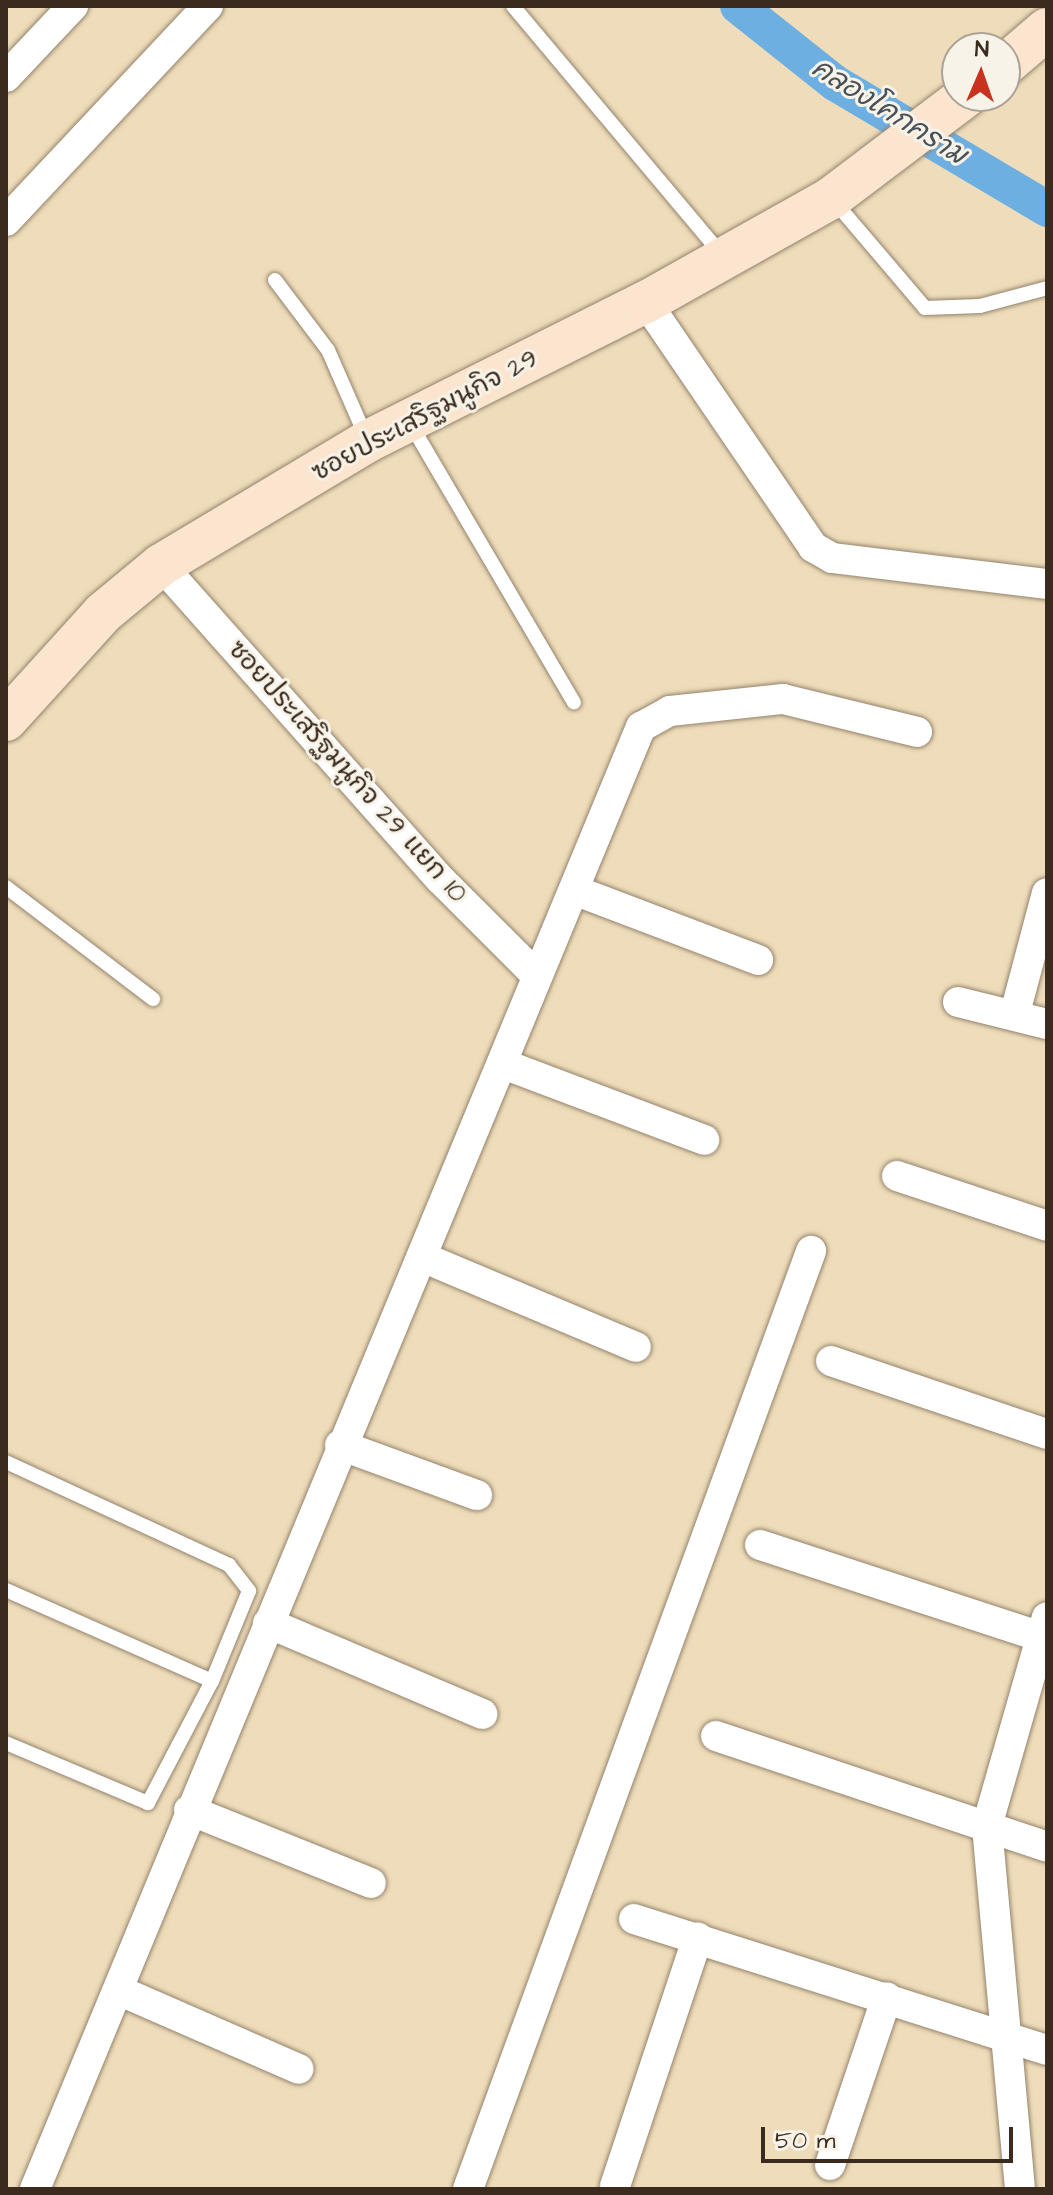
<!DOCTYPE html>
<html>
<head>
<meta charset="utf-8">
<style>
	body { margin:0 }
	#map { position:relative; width:1053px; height:2195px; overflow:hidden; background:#eedcba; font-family:"Architects Daughter","Playpen Sans Thai",sans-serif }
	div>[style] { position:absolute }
	.canal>* { height:36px; margin:-18px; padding:0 18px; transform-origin:18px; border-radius:18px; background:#6eafe2 }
	.roads { filter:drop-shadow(0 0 2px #94836c) drop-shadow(0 0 2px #94836c) }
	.lane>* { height:14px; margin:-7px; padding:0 7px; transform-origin:7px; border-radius:7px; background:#fff }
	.street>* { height:30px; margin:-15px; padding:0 15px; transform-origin:15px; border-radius:15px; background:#fff }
	.secondary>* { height:42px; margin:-21px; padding:0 21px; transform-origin:21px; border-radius:21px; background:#fbe5cf }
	span { translate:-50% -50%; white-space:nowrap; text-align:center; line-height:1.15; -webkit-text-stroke:6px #f7f3e8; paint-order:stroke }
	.street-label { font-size:26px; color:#3b2a1e }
	.water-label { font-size:28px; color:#4a5259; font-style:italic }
	.frame { position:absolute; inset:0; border:8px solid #3b2a1e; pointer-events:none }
	.north { position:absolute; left:941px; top:32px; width:80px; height:80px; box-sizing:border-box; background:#f7f3e8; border:2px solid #aca397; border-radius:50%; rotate:2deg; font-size:22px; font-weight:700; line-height:32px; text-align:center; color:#3b2a1e }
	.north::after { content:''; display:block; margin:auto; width:28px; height:36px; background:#c8321e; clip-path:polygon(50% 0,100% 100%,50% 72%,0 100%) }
	.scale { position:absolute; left:761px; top:2127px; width:252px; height:36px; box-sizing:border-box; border:4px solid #3b2a1e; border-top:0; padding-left:10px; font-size:24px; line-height:28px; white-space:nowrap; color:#3b2a1e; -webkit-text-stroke:6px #f7f3e8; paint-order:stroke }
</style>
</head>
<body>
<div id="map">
	<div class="canal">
		<i style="left:738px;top:6px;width:124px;rotate:38.4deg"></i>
		<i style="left:835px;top:83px;width:247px;rotate:30.7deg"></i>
	</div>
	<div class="roads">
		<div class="lane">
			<i style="left:513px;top:6px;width:324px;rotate:50deg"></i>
			<i style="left:834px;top:201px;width:140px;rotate:49.6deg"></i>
			<i style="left:925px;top:308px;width:55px;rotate:-2.1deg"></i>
			<i style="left:980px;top:306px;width:69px;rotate:-15deg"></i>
			<i style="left:275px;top:280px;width:88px;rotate:52.9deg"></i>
			<i style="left:328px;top:350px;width:95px;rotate:66.4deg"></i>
			<i style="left:410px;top:423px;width:324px;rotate:59.6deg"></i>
			<i style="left:6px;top:887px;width:185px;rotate:37.3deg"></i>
			<i style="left:6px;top:1462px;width:246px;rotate:24.8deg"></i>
			<i style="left:229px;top:1565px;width:33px;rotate:52deg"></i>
			<i style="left:249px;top:1591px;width:97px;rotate:112.3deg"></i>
			<i style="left:212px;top:1681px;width:138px;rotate:117.7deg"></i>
			<i style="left:148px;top:1803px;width:154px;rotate:-157.1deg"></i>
			<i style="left:6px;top:1590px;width:225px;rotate:23.8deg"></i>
		</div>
		<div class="street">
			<i style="left:6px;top:77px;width:98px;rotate:-46.7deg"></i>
			<i style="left:6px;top:221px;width:295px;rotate:-46.8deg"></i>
			<i style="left:646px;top:302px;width:297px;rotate:55.7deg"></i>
			<i style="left:813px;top:547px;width:22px;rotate:30deg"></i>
			<i style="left:832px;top:558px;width:217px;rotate:6.9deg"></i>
			<i style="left:161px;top:565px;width:421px;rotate:48.4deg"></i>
			<i style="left:441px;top:880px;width:136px;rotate:45deg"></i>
			<i style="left:574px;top:890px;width:197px;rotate:20.8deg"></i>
			<i style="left:958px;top:1002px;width:92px;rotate:13.9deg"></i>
			<i style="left:1015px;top:1013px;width:124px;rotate:-75.1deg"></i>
			<i style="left:506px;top:1065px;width:212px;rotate:20.7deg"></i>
			<i style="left:897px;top:1176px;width:158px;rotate:18.4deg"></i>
			<i style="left:422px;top:1257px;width:232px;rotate:22.8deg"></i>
			<i style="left:831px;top:1361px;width:228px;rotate:18.7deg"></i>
			<i style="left:340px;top:1445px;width:146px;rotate:20.1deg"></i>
			<i style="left:760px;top:1545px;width:302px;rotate:18.1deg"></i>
			<i style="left:268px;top:1623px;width:233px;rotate:23deg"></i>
			<i style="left:716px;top:1736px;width:349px;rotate:18.5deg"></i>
			<i style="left:189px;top:1810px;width:196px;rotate:21.9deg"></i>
			<i style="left:634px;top:1919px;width:433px;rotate:17.6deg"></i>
			<i style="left:118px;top:1990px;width:197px;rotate:23.6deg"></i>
			<i style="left:830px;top:2165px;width:177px;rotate:-71.3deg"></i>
			<i style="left:615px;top:2186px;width:262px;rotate:-71.6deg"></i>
			<i style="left:35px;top:2189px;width:1583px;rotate:-67.49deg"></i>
			<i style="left:641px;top:727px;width:33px;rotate:-29deg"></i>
			<i style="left:670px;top:711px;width:114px;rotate:-6.1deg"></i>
			<i style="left:783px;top:699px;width:138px;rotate:13.8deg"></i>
			<i style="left:468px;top:2189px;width:999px;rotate:-69.91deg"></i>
			<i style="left:1020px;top:2189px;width:364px;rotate:-95.2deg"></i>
			<i style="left:987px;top:1826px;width:217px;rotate:-74deg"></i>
		</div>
		<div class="secondary">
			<i style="left:1005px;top:65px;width:55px;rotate:-40.6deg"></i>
			<i style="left:6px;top:720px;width:144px;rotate:-47.8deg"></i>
			<i style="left:103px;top:613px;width:75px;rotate:-39.6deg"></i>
			<i style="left:161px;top:565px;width:241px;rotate:-30.9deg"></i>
			<i style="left:368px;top:441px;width:311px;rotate:-26.6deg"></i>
			<i style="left:646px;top:302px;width:212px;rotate:-29.3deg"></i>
			<i style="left:831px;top:198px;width:169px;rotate:-37.1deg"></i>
		</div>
	</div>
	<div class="street-label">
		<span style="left:425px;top:416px;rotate:-28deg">ซอยประเสริฐมนูกิจ 29</span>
		<span style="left:347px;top:772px;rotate:48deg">ซอยประเสริฐมนูกิจ 29 แยก 10</span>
	</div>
	<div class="water-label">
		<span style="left:889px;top:112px;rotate:32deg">คลองโคกคราม</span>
	</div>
	<div class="frame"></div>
	<div class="north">N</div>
	<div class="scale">50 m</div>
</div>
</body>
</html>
